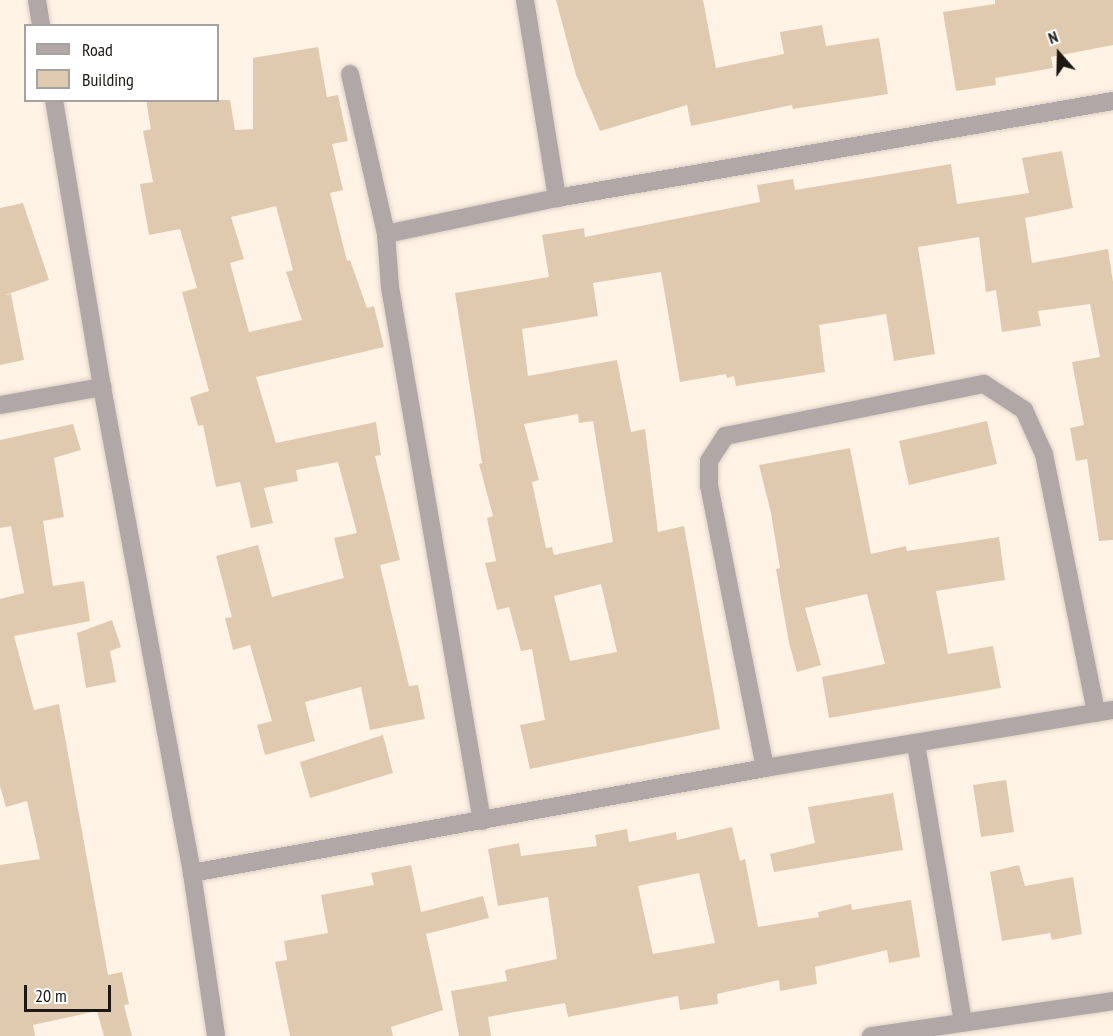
<!DOCTYPE html>
<html>
<head>
<meta charset="utf-8">
<style>
	body { margin:0 }
	#map { position:relative; width:1113px; height:1036px; overflow:hidden; background:#fff3e6; font-family:"PT Sans Narrow",sans-serif }
	div>[style] { position:absolute }
	.building>* { inset:0; background:#e0caaf }
	.roads { filter:drop-shadow(0 0 2px #dbd0c4) drop-shadow(0 0 2px #dbd0c4) }
	.street>* { height:18px; margin:-9px; padding:0 9px; transform-origin:9px; border-radius:9px; background:#b1a7a6 }
	span { translate:-50% -50%; white-space:nowrap; text-align:center; line-height:1.15; -webkit-text-stroke:6px #fff; paint-order:stroke }
	.legend { position:absolute; left:24px; top:24px; width:195px; height:78px; box-sizing:border-box; background:#fff; border:2px solid #a5a3a1; margin:0; padding:8px 10px; list-style:none; font-size:18px; color:#1d1813 }
	.legend li { display:flex; align-items:center; gap:12px; height:30px }
	.legend b { width:30px; border:2px solid #a5a3a1 }
	.north { position:absolute; left:1029px; top:24px; width:60px; height:60px; -webkit-text-stroke:4px #fff; paint-order:stroke; rotate:340deg; font-size:16px; font-weight:700; line-height:24px; text-align:center; color:#1d1813 }
	.north::after { content:''; display:block; margin:auto; width:21px; height:27px; background:#1d1813; clip-path:polygon(50% 0,100% 100%,50% 72%,0 100%) }
	.scale { position:absolute; left:24px; top:985px; width:87px; height:27px; box-sizing:border-box; border:3px solid #1d1813; border-top:0; padding-left:8px; font-size:18px; line-height:21px; white-space:nowrap; color:#1d1813; -webkit-text-stroke:4px #fff; paint-order:stroke }
</style>
</head>
<body>
<div id="map">
	<div class="building">
		<i style="clip-path:polygon(556px 0,703px 0,716px 68px,784px 54px,780px 32px,822px 25px,826px 46px,879px 38px,888px 94px,793px 109px,792px 105px,691px 126px,687px 105px,600px 131px,576px 75px)"></i>
		<i style="clip-path:polygon(995px 0,1113px 0,1113px 45px,1051px 57px,1053px 68px,995px 78px,996px 85px,956px 91px,943px 12px,995px 4px)"></i>
		<i style="clip-path:polygon(evenodd,318px 47px,327px 97px,338px 95px,348px 141px,332px 144px,343px 190px,330px 193px,347px 261px,350px 260px,367px 308px,374px 306px,384px 347px,256px 377px,276px 443px,376px 422px,381px 455px,375px 456px,400px 560px,380px 565px,409px 686px,418px 685px,425px 719px,370px 730px,361px 687px,305px 702px,315px 741px,265px 755px,257px 725px,272px 721px,250px 645px,233px 650px,225px 618px,232px 617px,216px 556px,258px 545px,272px 597px,344px 578px,334px 538px,357px 533px,338px 462px,296px 470px,298px 481px,264px 488px,273px 523px,251px 528px,240px 482px,216px 487px,203px 425px,198px 426px,190px 397px,209px 391px,182px 292px,197px 288px,180px 229px,149px 235px,140px 184px,153px 182px,143px 131px,151px 129px,146px 100px,230px 100px,235px 130px,253px 129px,253px 58px,318px 47px,276px 206px,293px 270px,286px 272px,302px 320px,249px 332px,230px 263px,244px 259px,231px 217px,276px 206px)"></i>
		<i style="clip-path:polygon(evenodd,1062px 151px,1073px 208px,1025px 218px,1032px 263px,1108px 249px,1113px 282px,1113px 540px,1099px 541px,1087px 459px,1076px 461px,1070px 428px,1084px 425px,1072px 362px,1100px 357px,1090px 304px,1038px 311px,1041px 326px,1002px 332px,996px 290px,986px 292px,979px 237px,918px 247px,935px 354px,894px 361px,886px 314px,819px 325px,825px 372px,736px 386px,734px 376px,727px 378px,726px 374px,680px 382px,661px 272px,593px 283px,598px 316px,522px 329px,528px 376px,617px 360px,631px 432px,645px 429px,658px 532px,684px 526px,720px 729px,530px 769px,520px 725px,545px 720px,532px 649px,521px 651px,509px 607px,497px 610px,485px 563px,496px 561px,487px 518px,493px 516px,479px 464px,482px 463px,455px 293px,549px 277px,542px 235px,584px 228px,585px 237px,760px 202px,757px 185px,793px 179px,795px 190px,951px 164px,957px 204px,1029px 193px,1022px 158px,1062px 151px,578px 414px,579px 423px,593px 421px,613px 542px,554px 555px,552px 547px,546px 548px,532px 482px,539px 480px,524px 424px,578px 414px,1062px 151px,601px 584px,617px 652px,570px 661px,554px 596px,601px 584px)"></i>
		<i style="clip-path:polygon(23px 203px,49px 280px,5px 295px,11px 294px,24px 360px,0 365px,0 208px)"></i>
		<i style="clip-path:polygon(987px 421px,997px 464px,909px 485px,899px 441px)"></i>
		<i style="clip-path:polygon(73px 424px,81px 450px,54px 458px,64px 517px,43px 521px,53px 586px,84px 581px,90px 621px,14px 636px,34px 710px,59px 704px,108px 975px,122px 972px,129px 1004px,124px 1005px,132px 1036px,104px 1036px,97px 1011px,33px 1025px,35px 1036px,0 1036px,0 865px,40px 859px,27px 801px,6px 807px,0 786px,0 599px,24px 593px,11px 526px,0 528px,0 440px)"></i>
		<i style="clip-path:polygon(850px 448px,871px 554px,906px 546px,907px 551px,999px 537px,1005px 580px,936px 591px,948px 654px,993px 646px,1001px 688px,829px 718px,822px 677px,885px 664px,867px 594px,805px 608px,821px 665px,797px 672px,789px 643px,776px 569px,780px 568px,771px 513px,759px 465px)"></i>
		<i style="clip-path:polygon(112px 620px,121px 647px,110px 651px,116px 682px,86px 688px,77px 633px)"></i>
		<i style="clip-path:polygon(383px 735px,393px 773px,310px 798px,300px 762px)"></i>
		<i style="clip-path:polygon(1006px 780px,1014px 832px,981px 837px,973px 785px)"></i>
		<i style="clip-path:polygon(893px 793px,903px 850px,774px 872px,770px 854px,815px 843px,808px 807px)"></i>
		<i style="clip-path:polygon(evenodd,732px 827px,740px 861px,745px 859px,758px 927px,819px 917px,818px 912px,851px 904px,852px 910px,911px 900px,920px 957px,889px 963px,887px 950px,815px 967px,817px 984px,780px 991px,779px 980px,717px 994px,718px 1004px,680px 1010px,678px 996px,568px 1017px,565px 1003px,488px 1017px,491px 1036px,459px 1036px,451px 991px,507px 981px,505px 970px,557px 959px,548px 897px,498px 906px,488px 849px,519px 843px,521px 856px,597px 846px,595px 835px,627px 829px,629px 842px,676px 832px,677px 840px,732px 827px,699px 873px,715px 943px,653px 954px,638px 886px,699px 873px)"></i>
		<i style="clip-path:polygon(411px 865px,421px 912px,483px 896px,489px 918px,426px 934px,443px 1010px,391px 1027px,393px 1036px,290px 1036px,275px 962px,287px 960px,284px 941px,328px 933px,321px 895px,374px 885px,371px 873px)"></i>
		<i style="clip-path:polygon(1019px 865px,1025px 886px,1073px 877px,1082px 934px,1052px 940px,1050px 933px,1002px 941px,990px 872px)"></i>
	</div>
	<div class="roads">
		<div class="street">
			<i style="left:37px;top:0;width:26px;rotate:81deg"></i>
			<i style="left:525px;top:0;width:201px;rotate:80.8deg"></i>
			<i style="left:350px;top:74px;width:164px;rotate:77.3deg"></i>
			<i style="left:54px;top:100px;width:291px;rotate:80.5deg"></i>
			<i style="left:102px;top:387px;width:494px;rotate:79.5deg"></i>
			<i style="left:192px;top:873px;width:165px;rotate:81.6deg"></i>
			<i style="left:0;top:405px;width:104px;rotate:-10deg"></i>
			<i style="left:916px;top:744px;width:281px;rotate:80.4deg"></i>
			<i style="left:765px;top:768px;width:288px;rotate:-101.2deg"></i>
			<i style="left:709px;top:486px;width:25px;rotate:-90deg"></i>
			<i style="left:709px;top:461px;width:30px;rotate:-57deg"></i>
			<i style="left:725px;top:436px;width:264px;rotate:-11.4deg"></i>
			<i style="left:984px;top:384px;width:48px;rotate:33deg"></i>
			<i style="left:1024px;top:410px;width:48px;rotate:65.6deg"></i>
			<i style="left:1044px;top:454px;width:264px;rotate:78.6deg"></i>
			<i style="left:482px;top:821px;width:542px;rotate:-99.78deg"></i>
			<i style="left:390px;top:287px;width:53px;rotate:-94.3deg"></i>
			<i style="left:386px;top:234px;width:175px;rotate:-11.9deg"></i>
			<i style="left:557px;top:198px;width:564px;rotate:-9.9deg"></i>
			<i style="left:192px;top:873px;width:583px;rotate:-10.38deg"></i>
			<i style="left:765px;top:768px;width:353px;rotate:-9.5deg"></i>
			<i style="left:871px;top:1036px;width:245px;rotate:-8.2deg"></i>
		</div>
	</div>
	<ul class="legend">
	<li><b style="height:8px;background:#b1a7a6"></b>Road</li>
	<li><b style="height:16px;background:#e0caaf"></b>Building</li>
	</ul>
	<div class="north">N</div>
	<div class="scale">20 m</div>
</div>
</body>
</html>
